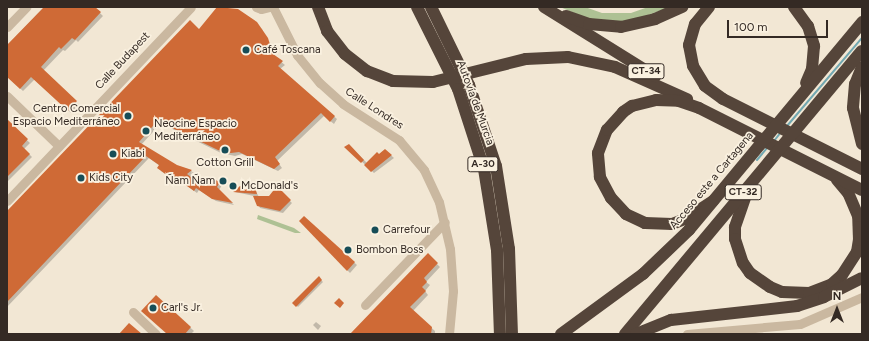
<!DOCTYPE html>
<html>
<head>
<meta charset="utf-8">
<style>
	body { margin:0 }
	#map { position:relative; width:869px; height:341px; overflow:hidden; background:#f2e7d4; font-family:Figtree,sans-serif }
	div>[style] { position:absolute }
	.green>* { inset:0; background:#aec194 }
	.shadow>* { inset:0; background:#0003 }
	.stream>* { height:2px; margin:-1px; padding:0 1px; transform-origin:1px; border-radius:1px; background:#72a8b1 }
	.building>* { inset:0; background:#cf6a36 }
	.minor>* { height:9px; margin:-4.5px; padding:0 4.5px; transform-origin:4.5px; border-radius:4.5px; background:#cab8a0 }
	.highway>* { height:12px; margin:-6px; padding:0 6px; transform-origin:6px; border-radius:6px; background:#55453a }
	.dots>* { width:11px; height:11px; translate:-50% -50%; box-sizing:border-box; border:2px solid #faf1e0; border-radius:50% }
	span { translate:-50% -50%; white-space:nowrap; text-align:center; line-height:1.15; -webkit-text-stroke:3.5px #faf1e0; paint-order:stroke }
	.shield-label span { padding:1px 3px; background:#faf1e0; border:1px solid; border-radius:3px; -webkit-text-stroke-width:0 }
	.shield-label { font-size:10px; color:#342a24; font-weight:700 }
	.poi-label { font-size:11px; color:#342a24 }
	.left { translate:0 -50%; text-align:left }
	.right { translate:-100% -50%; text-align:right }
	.street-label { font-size:11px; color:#342a24 }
	.frame { position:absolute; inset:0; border:8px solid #342a24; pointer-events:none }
	.north { position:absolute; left:817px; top:289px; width:40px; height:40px; -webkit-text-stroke:3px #faf1e0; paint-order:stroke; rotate:0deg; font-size:11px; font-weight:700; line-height:16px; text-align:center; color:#342a24 }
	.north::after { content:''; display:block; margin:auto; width:14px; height:18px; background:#342a24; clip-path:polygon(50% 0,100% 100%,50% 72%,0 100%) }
	.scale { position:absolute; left:727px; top:20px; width:101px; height:18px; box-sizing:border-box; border:2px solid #342a24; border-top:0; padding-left:5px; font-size:12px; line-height:14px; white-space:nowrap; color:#342a24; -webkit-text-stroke:3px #faf1e0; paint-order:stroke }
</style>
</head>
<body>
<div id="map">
	<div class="green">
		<i style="clip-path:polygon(560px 7px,585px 7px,602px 13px,631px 13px,648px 7px,670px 7px,635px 20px,616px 22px,593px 21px)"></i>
		<i style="clip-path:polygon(258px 215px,294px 228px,301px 233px,295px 233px,257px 219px)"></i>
	</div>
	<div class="shadow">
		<i style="clip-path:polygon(44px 7px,94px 7px,103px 16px,78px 42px,76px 40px,65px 51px,63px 50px,43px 71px,79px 105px,71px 113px,35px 79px,23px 91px,7px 76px,7px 46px)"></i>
		<i style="clip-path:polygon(219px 7px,237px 10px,262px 29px,275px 57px,285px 65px,280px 69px,337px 119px,334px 124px,324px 116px,277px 161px,282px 168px,278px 171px,242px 154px,235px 156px,221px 153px,174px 130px,163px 121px,141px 145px,177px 166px,191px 171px,194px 173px,190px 178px,201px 186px,219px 182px,222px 185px,219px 190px,234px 205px,216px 201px,199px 190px,197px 193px,183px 183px,181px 185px,161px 171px,160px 166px,149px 158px,7px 307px,7px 212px,199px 30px)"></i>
		<i style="clip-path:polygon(7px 121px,30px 143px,24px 149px,32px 157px,7px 182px)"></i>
		<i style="clip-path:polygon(349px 145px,367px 163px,385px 150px,394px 158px,374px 173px,346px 147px)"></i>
		<i style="clip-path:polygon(240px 187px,254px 188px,259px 197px,269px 197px,277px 188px,292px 203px,283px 213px,260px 208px,254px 196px,235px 192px)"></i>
		<i style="clip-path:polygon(304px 217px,357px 265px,350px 273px,300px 221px)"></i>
		<i style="clip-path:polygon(428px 255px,440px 267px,426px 282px,430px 285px,425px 291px,428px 295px,413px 311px,435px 331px,435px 334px,352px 334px)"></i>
		<i style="clip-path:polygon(319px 278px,323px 282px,298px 307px,294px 303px)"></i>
		<i style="clip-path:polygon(156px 296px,194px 331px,191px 334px,168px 334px)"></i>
		<i style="clip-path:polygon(316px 322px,321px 326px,318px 330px,313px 325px)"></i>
	</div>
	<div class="stream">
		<i style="left:787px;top:126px;width:116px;rotate:-49.6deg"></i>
		<i style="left:774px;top:141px;width:11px;rotate:-52deg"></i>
		<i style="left:757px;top:160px;width:17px;rotate:-50deg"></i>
	</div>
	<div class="building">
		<i style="clip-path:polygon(44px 7px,95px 7px,101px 12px,75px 40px,72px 38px,61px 49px,59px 47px,41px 67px,77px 101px,68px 111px,31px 77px,20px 89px,7px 77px,7px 45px)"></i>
		<i style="clip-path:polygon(217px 7px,238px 9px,257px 22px,268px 38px,273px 54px,283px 61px,278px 66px,335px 116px,330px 122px,321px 113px,275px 157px,280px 164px,274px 169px,239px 152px,231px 153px,218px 150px,170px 127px,159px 119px,139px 142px,177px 165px,192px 170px,187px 174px,201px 185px,209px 177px,220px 182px,217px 187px,233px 203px,212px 199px,196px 188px,194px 191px,180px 181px,178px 183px,157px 168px,159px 165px,146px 156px,7px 302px,7px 211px,190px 20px,199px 29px)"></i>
		<i style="clip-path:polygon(7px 119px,28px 139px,22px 146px,30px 154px,7px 177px)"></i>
		<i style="clip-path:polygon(349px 144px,364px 160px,361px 163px,344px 147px)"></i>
		<i style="clip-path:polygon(385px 149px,392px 155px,371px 172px,364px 165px,377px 152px,379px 154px)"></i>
		<i style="clip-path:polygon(240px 186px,255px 187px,257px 194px,233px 192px)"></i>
		<i style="clip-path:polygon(277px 186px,291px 200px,280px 211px,257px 206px,253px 196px,269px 196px)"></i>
		<i style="clip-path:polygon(304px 216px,355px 262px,347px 271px,299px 221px)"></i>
		<i style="clip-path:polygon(428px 253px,438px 263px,424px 278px,427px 282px,422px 287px,426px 291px,410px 307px,432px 327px,431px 334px,350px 334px)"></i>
		<i style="clip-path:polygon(319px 276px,322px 280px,296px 307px,292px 303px)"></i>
		<i style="clip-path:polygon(156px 295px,191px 327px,185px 334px,167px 334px,141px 311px)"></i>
		<i style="clip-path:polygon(339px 298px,344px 303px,340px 308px,334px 303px)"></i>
		<i style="clip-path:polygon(129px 323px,142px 334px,119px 334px)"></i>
	</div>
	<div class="minor">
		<i style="left:256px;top:7px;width:5px;rotate:22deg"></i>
		<i style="left:261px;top:9px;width:9px;rotate:-13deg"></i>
		<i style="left:273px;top:7px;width:54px;rotate:63.4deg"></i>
		<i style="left:297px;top:55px;width:36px;rotate:51deg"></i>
		<i style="left:320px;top:83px;width:31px;rotate:42deg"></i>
		<i style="left:343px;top:104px;width:67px;rotate:32.7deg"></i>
		<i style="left:399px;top:140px;width:39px;rotate:50deg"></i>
		<i style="left:424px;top:170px;width:35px;rotate:65deg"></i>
		<i style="left:439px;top:202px;width:48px;rotate:76.8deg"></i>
		<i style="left:450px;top:249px;width:42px;rotate:85.9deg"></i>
		<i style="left:453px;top:291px;width:43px;rotate:95.3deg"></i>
		<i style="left:7px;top:27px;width:28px;rotate:-46deg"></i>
		<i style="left:7px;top:96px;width:72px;rotate:43.9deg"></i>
		<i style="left:7px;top:201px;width:267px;rotate:-46.5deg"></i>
		<i style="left:365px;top:305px;width:115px;rotate:-46.1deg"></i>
		<i style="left:133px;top:312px;width:32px;rotate:44deg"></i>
		<i style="left:687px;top:334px;width:113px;rotate:-5.1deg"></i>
		<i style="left:800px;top:324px;width:68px;rotate:-23.5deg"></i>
	</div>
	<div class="highway">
		<i style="left:318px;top:7px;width:26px;rotate:69deg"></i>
		<i style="left:327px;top:31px;width:29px;rotate:52deg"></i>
		<i style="left:345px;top:54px;width:28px;rotate:38deg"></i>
		<i style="left:367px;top:71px;width:28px;rotate:21deg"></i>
		<i style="left:393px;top:81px;width:40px;rotate:1.4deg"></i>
		<i style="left:433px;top:82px;width:96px;rotate:-13.9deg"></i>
		<i style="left:526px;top:59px;width:42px;rotate:-2.7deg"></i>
		<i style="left:568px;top:57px;width:48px;rotate:12deg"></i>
		<i style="left:615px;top:67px;width:79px;rotate:24deg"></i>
		<i style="left:417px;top:7px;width:92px;rotate:63.4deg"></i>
		<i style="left:458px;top:89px;width:84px;rotate:72deg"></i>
		<i style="left:484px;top:169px;width:82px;rotate:80.9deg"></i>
		<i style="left:497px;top:250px;width:84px;rotate:88deg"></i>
		<i style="left:431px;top:7px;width:87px;rotate:64deg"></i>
		<i style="left:469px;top:85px;width:85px;rotate:71.6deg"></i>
		<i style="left:496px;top:166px;width:84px;rotate:81.1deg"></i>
		<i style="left:509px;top:249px;width:85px;rotate:88deg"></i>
		<i style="left:544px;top:7px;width:131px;rotate:31.9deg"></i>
		<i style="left:709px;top:7px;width:22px;rotate:129deg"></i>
		<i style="left:695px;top:24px;width:22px;rotate:106deg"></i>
		<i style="left:689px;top:45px;width:21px;rotate:79deg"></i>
		<i style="left:693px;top:66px;width:23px;rotate:59deg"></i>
		<i style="left:705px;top:86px;width:22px;rotate:36deg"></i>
		<i style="left:723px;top:99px;width:156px;rotate:26.7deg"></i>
		<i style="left:794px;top:7px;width:24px;rotate:54deg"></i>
		<i style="left:808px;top:26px;width:21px;rotate:73deg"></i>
		<i style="left:814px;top:46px;width:23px;rotate:95deg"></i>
		<i style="left:812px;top:69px;width:15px;rotate:113deg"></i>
		<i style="left:566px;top:16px;width:24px;rotate:19deg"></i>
		<i style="left:589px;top:24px;width:32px;rotate:5deg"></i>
		<i style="left:621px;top:27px;width:35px;rotate:-13deg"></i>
		<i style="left:655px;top:19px;width:30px;rotate:-24deg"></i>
		<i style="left:862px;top:67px;width:18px;rotate:112deg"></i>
		<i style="left:855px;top:84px;width:24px;rotate:95deg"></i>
		<i style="left:853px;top:108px;width:37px;rotate:76deg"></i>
		<i style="left:746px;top:195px;width:34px;rotate:109deg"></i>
		<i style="left:735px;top:227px;width:12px;rotate:90deg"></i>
		<i style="left:735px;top:239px;width:25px;rotate:72deg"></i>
		<i style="left:743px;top:263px;width:12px;rotate:55deg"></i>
		<i style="left:750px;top:273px;width:24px;rotate:35deg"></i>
		<i style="left:770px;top:287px;width:13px;rotate:23deg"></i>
		<i style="left:782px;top:292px;width:27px;rotate:2deg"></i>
		<i style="left:809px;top:293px;width:25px;rotate:-21deg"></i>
		<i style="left:832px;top:284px;width:13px;rotate:-42deg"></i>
		<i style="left:842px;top:275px;width:27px;rotate:-57deg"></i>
		<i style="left:857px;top:252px;width:12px;rotate:-81deg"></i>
		<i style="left:859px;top:240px;width:24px;rotate:-92deg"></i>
		<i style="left:858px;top:216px;width:25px;rotate:-113deg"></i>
		<i style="left:848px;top:193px;width:17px;rotate:-130deg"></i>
		<i style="left:713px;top:201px;width:33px;rotate:147deg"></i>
		<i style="left:685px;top:219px;width:14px;rotate:159deg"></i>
		<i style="left:672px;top:224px;width:27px;rotate:-178deg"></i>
		<i style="left:645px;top:223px;width:21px;rotate:-155deg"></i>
		<i style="left:626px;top:214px;width:22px;rotate:-133deg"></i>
		<i style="left:611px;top:198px;width:24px;rotate:-118deg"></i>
		<i style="left:600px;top:177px;width:24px;rotate:-95deg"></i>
		<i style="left:598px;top:153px;width:25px;rotate:-69deg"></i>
		<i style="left:607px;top:130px;width:24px;rotate:-48deg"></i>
		<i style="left:623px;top:112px;width:11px;rotate:-34deg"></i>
		<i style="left:632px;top:106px;width:25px;rotate:-14deg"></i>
		<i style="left:656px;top:100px;width:23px;rotate:2deg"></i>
		<i style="left:679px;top:101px;width:21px;rotate:19deg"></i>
		<i style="left:699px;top:108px;width:182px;rotate:26.7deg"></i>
		<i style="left:561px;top:334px;width:102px;rotate:-36.2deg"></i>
		<i style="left:643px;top:274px;width:64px;rotate:-43.7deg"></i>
		<i style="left:689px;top:230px;width:271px;rotate:-50.2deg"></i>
		<i style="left:625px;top:334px;width:369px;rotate:-50.1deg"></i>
		<i style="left:636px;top:334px;width:38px;rotate:-22deg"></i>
		<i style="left:671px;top:320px;width:127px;rotate:-6.3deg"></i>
		<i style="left:797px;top:306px;width:28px;rotate:-18deg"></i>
		<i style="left:824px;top:297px;width:42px;rotate:-26.6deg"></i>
	</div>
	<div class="dots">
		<i style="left:246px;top:50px;background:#174d57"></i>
		<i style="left:128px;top:116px;background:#174d57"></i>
		<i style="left:146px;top:131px;background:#174d57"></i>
		<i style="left:225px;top:150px;background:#174d57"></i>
		<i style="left:113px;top:154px;background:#174d57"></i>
		<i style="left:81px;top:178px;background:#174d57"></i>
		<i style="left:223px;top:181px;background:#174d57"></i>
		<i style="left:233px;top:186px;background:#174d57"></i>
		<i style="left:375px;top:230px;background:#174d57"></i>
		<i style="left:348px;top:250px;background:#174d57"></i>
		<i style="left:153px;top:308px;background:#174d57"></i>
	</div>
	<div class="shield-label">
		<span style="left:646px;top:71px">CT-34</span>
		<span style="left:483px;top:164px">A-30</span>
		<span style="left:743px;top:192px">CT-32</span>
	</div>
	<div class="poi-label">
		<span class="left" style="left:254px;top:50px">Café Toscana</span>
		<span class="right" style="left:120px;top:116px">Centro Comercial<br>Espacio Mediterráneo</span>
		<span class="left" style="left:154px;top:131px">Neocine Espacio<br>Mediterráneo</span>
		<span class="left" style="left:121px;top:154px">Kiabi</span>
		<span style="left:225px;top:163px">Cotton Grill</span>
		<span class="left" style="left:89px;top:178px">Kids City</span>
		<span class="right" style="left:215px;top:181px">Ñam Ñam</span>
		<span class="left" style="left:241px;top:186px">McDonald's</span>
		<span class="left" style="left:383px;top:230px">Carrefour</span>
		<span class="left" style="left:356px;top:250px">Bombon Boss</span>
		<span class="left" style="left:161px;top:308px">Carl's Jr.</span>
	</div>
	<div class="street-label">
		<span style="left:123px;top:61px;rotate:-47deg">Calle Budapest</span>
		<span style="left:475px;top:103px;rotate:70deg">Autovía de Murcia</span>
		<span style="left:374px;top:109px;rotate:33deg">Calle Londres</span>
		<span style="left:712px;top:181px;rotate:-50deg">Acceso este a Cartagena</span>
	</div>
	<div class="frame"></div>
	<div class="north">N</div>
	<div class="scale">100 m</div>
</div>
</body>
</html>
